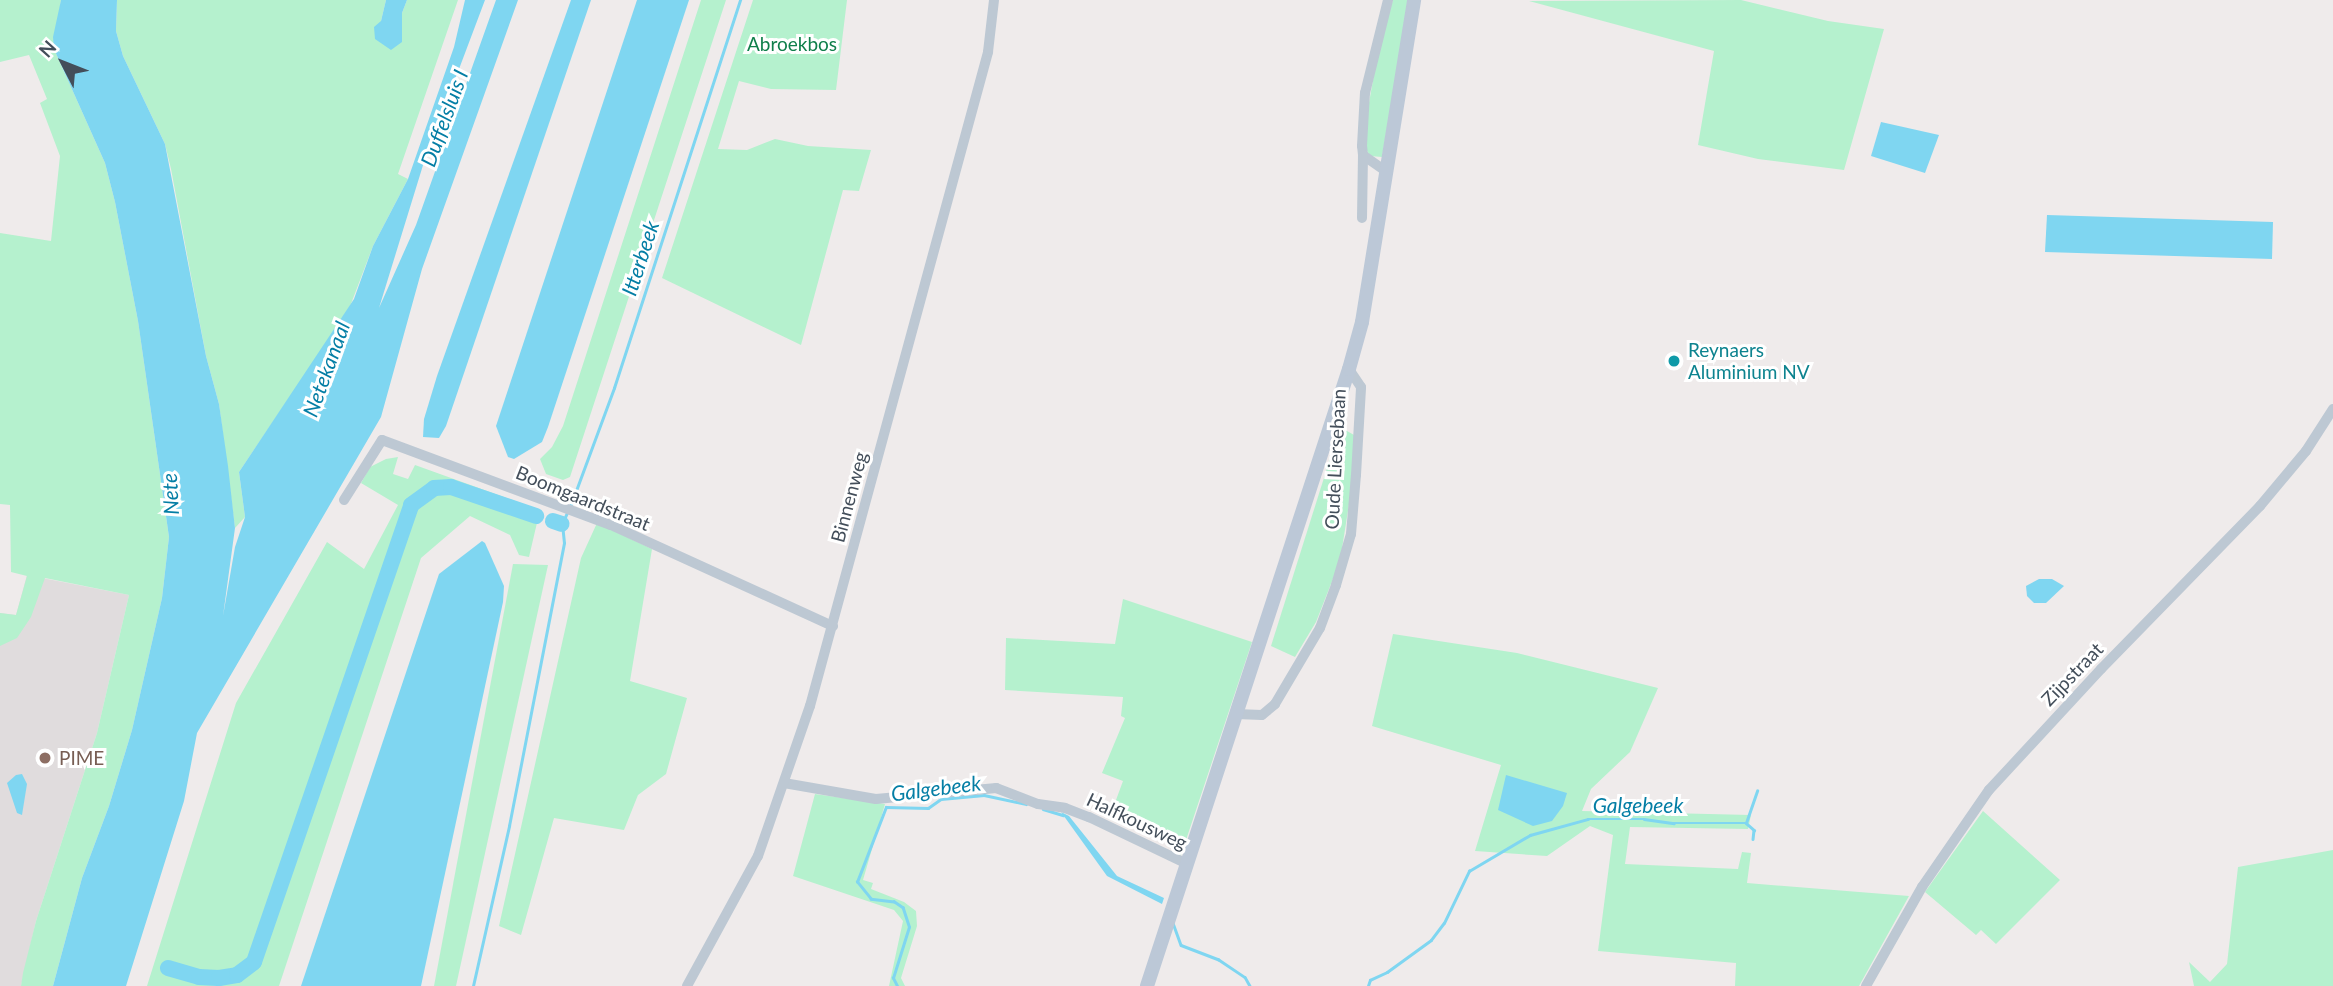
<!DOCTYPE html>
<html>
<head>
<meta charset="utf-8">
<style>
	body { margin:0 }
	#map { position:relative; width:2333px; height:986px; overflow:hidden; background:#efebeb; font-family:Lato,sans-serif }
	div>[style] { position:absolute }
	.education>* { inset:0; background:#e0dcdd }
	.green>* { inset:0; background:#b5f1ce }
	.water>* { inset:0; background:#7fd6f1 }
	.stream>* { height:2.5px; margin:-1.25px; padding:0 1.25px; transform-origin:1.25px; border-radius:1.25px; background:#7fd6f1 }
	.river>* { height:16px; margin:-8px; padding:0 8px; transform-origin:8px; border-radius:8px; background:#7fd6f1 }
	.street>* { height:10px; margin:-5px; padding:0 5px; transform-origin:5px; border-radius:5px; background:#bdc8d3 }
	.secondary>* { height:14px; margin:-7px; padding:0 7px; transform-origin:7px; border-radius:7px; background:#bcc8d7 }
	.dots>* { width:19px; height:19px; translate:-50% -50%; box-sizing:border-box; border:4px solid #fff; border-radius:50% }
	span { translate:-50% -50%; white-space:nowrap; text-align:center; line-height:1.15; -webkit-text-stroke:6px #fff; paint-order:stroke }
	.park-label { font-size:19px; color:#107f4b }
	.culture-label { font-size:19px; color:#0d838f }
	.left { translate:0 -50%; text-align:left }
	.street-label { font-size:19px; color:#434e5a }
	.education-label { font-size:19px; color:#785e54 }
	.water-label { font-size:21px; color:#047ea5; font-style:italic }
	.north { position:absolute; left:28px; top:28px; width:70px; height:70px; -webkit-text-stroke:5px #fff; paint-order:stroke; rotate:312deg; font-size:19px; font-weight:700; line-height:28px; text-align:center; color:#434e5a }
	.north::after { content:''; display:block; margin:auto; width:24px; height:32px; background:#434e5a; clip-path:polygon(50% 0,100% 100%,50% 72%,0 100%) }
</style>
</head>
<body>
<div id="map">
	<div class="education">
		<i style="clip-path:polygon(27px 575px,129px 595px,97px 733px,36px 921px,21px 986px,0 986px,0 613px,16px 615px)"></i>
	</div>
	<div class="green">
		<i style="clip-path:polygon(0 0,61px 0,54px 49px,105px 163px,115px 202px,138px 321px,169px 537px,162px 598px,132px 730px,109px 806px,82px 878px,53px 986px,21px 986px,23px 973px,36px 921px,97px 733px,129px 595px,45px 578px,31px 617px,17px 638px,0 646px,0 613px,16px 615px,27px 576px,11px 572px,10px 505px,0 504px,0 233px,51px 241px,60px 156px,40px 103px,47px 99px,29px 55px,0 62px)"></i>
		<i style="clip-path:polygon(117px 0,386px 0,381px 21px,402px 41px,402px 13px,407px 0,458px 0,398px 174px,408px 179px,373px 246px,349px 309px,239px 472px,245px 517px,235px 528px,219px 404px,206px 356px,171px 169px,165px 144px,123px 56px,116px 31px)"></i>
		<i style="clip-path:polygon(701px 0,726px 0,570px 477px,563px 480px,546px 474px,540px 459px,552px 447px,563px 426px)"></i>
		<i style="clip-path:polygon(753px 0,847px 0,836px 90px,771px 89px,739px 81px,718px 149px,747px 150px,775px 139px,808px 146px,871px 150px,859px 191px,843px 190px,801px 345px,662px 278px)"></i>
		<i style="clip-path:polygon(1393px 0,1409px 0,1382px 157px,1370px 156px,1366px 149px,1367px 114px,1381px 35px)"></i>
		<i style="clip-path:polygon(1741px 0,1828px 21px,1884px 29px,1844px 170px,1758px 159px,1698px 145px,1714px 51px,1529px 1px)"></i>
		<i style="clip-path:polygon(1340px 427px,1354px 435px,1354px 473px,1340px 561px,1316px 622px,1295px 657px,1271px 646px)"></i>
		<i style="clip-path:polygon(398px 457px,393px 474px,408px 479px,415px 465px,540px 510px,529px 557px,519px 555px,510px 535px,470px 516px,421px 558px,279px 986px,147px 986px,236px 703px,327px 542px,364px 569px,398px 505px,361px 483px,370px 467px,386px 459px)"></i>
		<i style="clip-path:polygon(597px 523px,652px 549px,630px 681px,687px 698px,666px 774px,638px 795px,624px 830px,554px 818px,521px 935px,499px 926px,581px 558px)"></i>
		<i style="clip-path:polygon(513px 564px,548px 565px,456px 986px,434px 986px)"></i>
		<i style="clip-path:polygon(1123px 599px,1252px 642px,1181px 855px,1175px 853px,1177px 844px,1109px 819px,1123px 781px,1102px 773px,1125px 718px,1121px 716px,1123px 697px,1005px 690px,1006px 638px,1115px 644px)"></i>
		<i style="clip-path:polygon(1393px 634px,1517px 653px,1658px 688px,1630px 752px,1591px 789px,1582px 811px,1751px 815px,1748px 829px,1630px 827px,1625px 864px,1738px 869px,1742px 852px,1751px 853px,1747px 883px,1909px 896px,1859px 986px,1735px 986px,1736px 963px,1598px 951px,1613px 835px,1590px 826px,1547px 856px,1475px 851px,1501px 765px,1372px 726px)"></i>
		<i style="clip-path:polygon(815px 794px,885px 804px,863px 880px,873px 883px,871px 889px,904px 902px,916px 911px,917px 926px,901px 978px,905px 986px,889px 986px,903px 921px,894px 910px,793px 876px)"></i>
		<i style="clip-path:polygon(1983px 811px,2060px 880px,1996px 944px,1981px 930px,1976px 935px,1925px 892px)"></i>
		<i style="clip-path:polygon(2333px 850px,2333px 986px,2194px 986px,2189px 962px,2210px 982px,2227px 964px,2238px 867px)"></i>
	</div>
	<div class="water">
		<i style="clip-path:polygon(61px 0,117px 0,116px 31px,123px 56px,165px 144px,206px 356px,219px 404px,228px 466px,235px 528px,223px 616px,235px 547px,245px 517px,239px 472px,354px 299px,373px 246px,408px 179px,454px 47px,465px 0,485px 0,424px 162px,379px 308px,416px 225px,496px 0,518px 0,422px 269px,381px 417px,197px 733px,184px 801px,126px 986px,53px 986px,82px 878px,109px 806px,132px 730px,162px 598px,169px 537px,138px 321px,115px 202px,105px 163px,54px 49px,53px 37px)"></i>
		<i style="clip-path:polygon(386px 0,407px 0,402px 13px,402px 42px,391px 50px,375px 39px,374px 27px,381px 21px)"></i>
		<i style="clip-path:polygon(571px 0,591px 0,446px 426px,439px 438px,423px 437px,424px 419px,437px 376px)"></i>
		<i style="clip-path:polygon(637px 0,689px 0,548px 427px,542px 442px,514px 459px,508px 457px,496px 426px)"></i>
		<i style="clip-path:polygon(1881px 122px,1939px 135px,1925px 173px,1871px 156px)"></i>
		<i style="clip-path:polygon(2047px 215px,2273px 222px,2272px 259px,2045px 252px)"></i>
		<i style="clip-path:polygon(482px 541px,485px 543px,504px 586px,503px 602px,421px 986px,301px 986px,439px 574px)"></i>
		<i style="clip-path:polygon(2039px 579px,2052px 579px,2064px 586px,2046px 603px,2034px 603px,2027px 596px,2026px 586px)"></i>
		<i style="clip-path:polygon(22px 774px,27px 784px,22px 815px,17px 813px,7px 783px,16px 775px)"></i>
		<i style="clip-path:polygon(1506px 775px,1567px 793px,1563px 806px,1552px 821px,1533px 826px,1498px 810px)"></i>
		<i style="clip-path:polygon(1061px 812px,1069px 816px,1117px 876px,1164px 898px,1162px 904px,1107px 876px)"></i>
	</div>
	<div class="stream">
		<i style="left:570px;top:507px;width:127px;rotate:-69.7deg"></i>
		<i style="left:614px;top:388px;width:408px;rotate:-72deg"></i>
		<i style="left:1043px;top:809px;width:21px;rotate:17deg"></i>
		<i style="left:1746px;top:823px;width:34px;rotate:-71deg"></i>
		<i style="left:1173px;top:923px;width:23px;rotate:70deg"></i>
		<i style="left:1181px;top:945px;width:40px;rotate:21deg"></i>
		<i style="left:1218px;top:959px;width:32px;rotate:34deg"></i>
		<i style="left:1245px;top:977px;width:10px;rotate:61deg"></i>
		<i style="left:473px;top:986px;width:164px;rotate:-77.3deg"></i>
		<i style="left:509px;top:826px;width:288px;rotate:-79deg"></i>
		<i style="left:564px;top:543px;width:19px;rotate:-96deg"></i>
		<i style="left:562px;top:524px;width:12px;rotate:-66deg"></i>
		<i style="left:897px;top:986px;width:9px;rotate:-117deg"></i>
		<i style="left:893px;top:978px;width:53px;rotate:-72.6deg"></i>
		<i style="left:909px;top:927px;width:20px;rotate:-108deg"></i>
		<i style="left:903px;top:908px;width:11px;rotate:-146deg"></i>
		<i style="left:894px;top:902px;width:23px;rotate:-173deg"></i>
		<i style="left:871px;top:899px;width:22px;rotate:-129deg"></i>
		<i style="left:857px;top:882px;width:80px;rotate:-68.9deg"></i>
		<i style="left:886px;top:807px;width:42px;rotate:1.4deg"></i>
		<i style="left:928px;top:808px;width:16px;rotate:-35deg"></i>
		<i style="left:941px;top:799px;width:43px;rotate:-5.3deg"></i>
		<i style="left:984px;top:795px;width:43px;rotate:12.1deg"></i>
		<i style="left:1368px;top:986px;width:6px;rotate:-72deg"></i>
		<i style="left:1370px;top:980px;width:19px;rotate:-25deg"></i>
		<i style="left:1387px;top:972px;width:54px;rotate:-36deg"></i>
		<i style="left:1431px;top:940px;width:21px;rotate:-53deg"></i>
		<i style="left:1444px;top:923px;width:58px;rotate:-64.3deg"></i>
		<i style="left:1469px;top:871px;width:71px;rotate:-30.5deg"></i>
		<i style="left:1530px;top:835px;width:60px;rotate:-15.4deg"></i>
		<i style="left:1588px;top:819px;width:56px"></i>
		<i style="left:1644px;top:819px;width:30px;rotate:8deg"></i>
		<i style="left:1674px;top:823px;width:72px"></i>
		<i style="left:1746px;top:823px;width:11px;rotate:41deg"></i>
		<i style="left:1754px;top:830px;width:9px;rotate:96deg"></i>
	</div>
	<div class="river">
		<i style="left:553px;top:521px;width:9px;rotate:18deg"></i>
		<i style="left:168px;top:968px;width:32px;rotate:16deg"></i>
		<i style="left:199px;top:977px;width:20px;rotate:3deg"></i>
		<i style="left:219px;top:978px;width:18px;rotate:-9deg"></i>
		<i style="left:237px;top:975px;width:21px;rotate:-37deg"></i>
		<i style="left:254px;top:962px;width:483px;rotate:-71deg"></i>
		<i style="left:411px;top:505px;width:29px;rotate:-36deg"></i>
		<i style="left:434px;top:488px;width:17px;rotate:-3deg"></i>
		<i style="left:451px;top:487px;width:90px;rotate:18.8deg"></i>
	</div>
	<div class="street">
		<i style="left:1387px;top:172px;width:29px;rotate:-145deg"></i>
		<i style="left:1363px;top:155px;width:9px;rotate:-96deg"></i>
		<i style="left:1362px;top:146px;width:53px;rotate:-86.8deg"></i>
		<i style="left:1365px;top:93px;width:96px;rotate:-76.1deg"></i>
		<i style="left:1362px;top:218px;width:63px;rotate:-89.1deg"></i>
		<i style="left:344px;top:500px;width:71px;rotate:-57.7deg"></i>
		<i style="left:382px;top:440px;width:244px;rotate:20.4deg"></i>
		<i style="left:611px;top:525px;width:244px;rotate:24.5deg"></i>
		<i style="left:1236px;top:714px;width:26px;rotate:2deg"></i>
		<i style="left:1262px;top:715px;width:17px;rotate:-40deg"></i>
		<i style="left:1275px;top:704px;width:88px;rotate:-59.4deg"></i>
		<i style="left:1320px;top:628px;width:46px;rotate:-69.6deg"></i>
		<i style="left:1336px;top:585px;width:53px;rotate:-73.6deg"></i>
		<i style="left:1351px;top:534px;width:59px;rotate:-85.2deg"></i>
		<i style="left:1356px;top:475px;width:88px;rotate:-86.7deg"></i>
		<i style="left:1361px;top:387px;width:22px;rotate:-124deg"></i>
		<i style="left:784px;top:783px;width:93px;rotate:9.9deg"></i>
		<i style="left:876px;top:799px;width:121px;rotate:-5.2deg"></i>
		<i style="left:996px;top:788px;width:45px;rotate:20.9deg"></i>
		<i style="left:1038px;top:804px;width:27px;rotate:8deg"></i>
		<i style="left:1065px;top:808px;width:26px;rotate:21deg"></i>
		<i style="left:1089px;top:817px;width:109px;rotate:25.6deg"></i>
		<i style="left:687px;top:986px;width:148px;rotate:-61.4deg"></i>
		<i style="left:758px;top:856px;width:159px;rotate:-70.9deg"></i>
		<i style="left:810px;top:706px;width:678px;rotate:-74.77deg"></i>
		<i style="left:988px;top:52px;width:52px;rotate:-83.4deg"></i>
		<i style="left:1866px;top:986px;width:114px;rotate:-60.5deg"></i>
		<i style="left:1922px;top:887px;width:118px;rotate:-55.4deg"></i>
		<i style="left:1989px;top:790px;width:165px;rotate:-47.2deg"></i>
		<i style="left:2101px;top:669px;width:228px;rotate:-45.7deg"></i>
		<i style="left:2260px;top:506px;width:72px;rotate:-50.1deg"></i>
		<i style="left:2306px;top:451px;width:50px;rotate:-57.3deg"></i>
	</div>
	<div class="secondary">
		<i style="left:1147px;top:986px;width:649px;rotate:-71.87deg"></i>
		<i style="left:1349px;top:369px;width:49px;rotate:-74.5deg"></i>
		<i style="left:1362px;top:322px;width:326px;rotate:-80.8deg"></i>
	</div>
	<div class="dots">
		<i style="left:1674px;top:361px;background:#0f9aa8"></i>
		<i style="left:45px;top:758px;background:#8d6e63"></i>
	</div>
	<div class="park-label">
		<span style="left:792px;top:44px">Abroekbos</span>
	</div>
	<div class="culture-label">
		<span class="left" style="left:1688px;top:361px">Reynaers<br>Aluminium NV</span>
	</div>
	<div class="street-label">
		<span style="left:1335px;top:459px;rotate:-87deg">Oude Liersebaan</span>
		<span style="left:849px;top:497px;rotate:-75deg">Binnenweg</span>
		<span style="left:583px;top:498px;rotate:22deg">Boomgaardstraat</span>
		<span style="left:2072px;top:674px;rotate:-46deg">Zijpstraat</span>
		<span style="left:1137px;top:821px;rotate:25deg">Halfkousweg</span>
	</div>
	<div class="education-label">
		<span class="left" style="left:59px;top:758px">PIME</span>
	</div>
	<div class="water-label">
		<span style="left:444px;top:118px;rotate:-70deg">Duffelsluis I</span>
		<span style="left:640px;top:258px;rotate:-72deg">Itterbeek</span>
		<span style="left:326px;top:369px;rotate:-70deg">Netekanaal</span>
		<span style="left:170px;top:494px;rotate:-93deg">Nete</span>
		<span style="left:936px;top:788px;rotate:-7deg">Galgebeek</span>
		<span style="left:1638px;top:805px">Galgebeek</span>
	</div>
	<div class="north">N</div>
</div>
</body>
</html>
